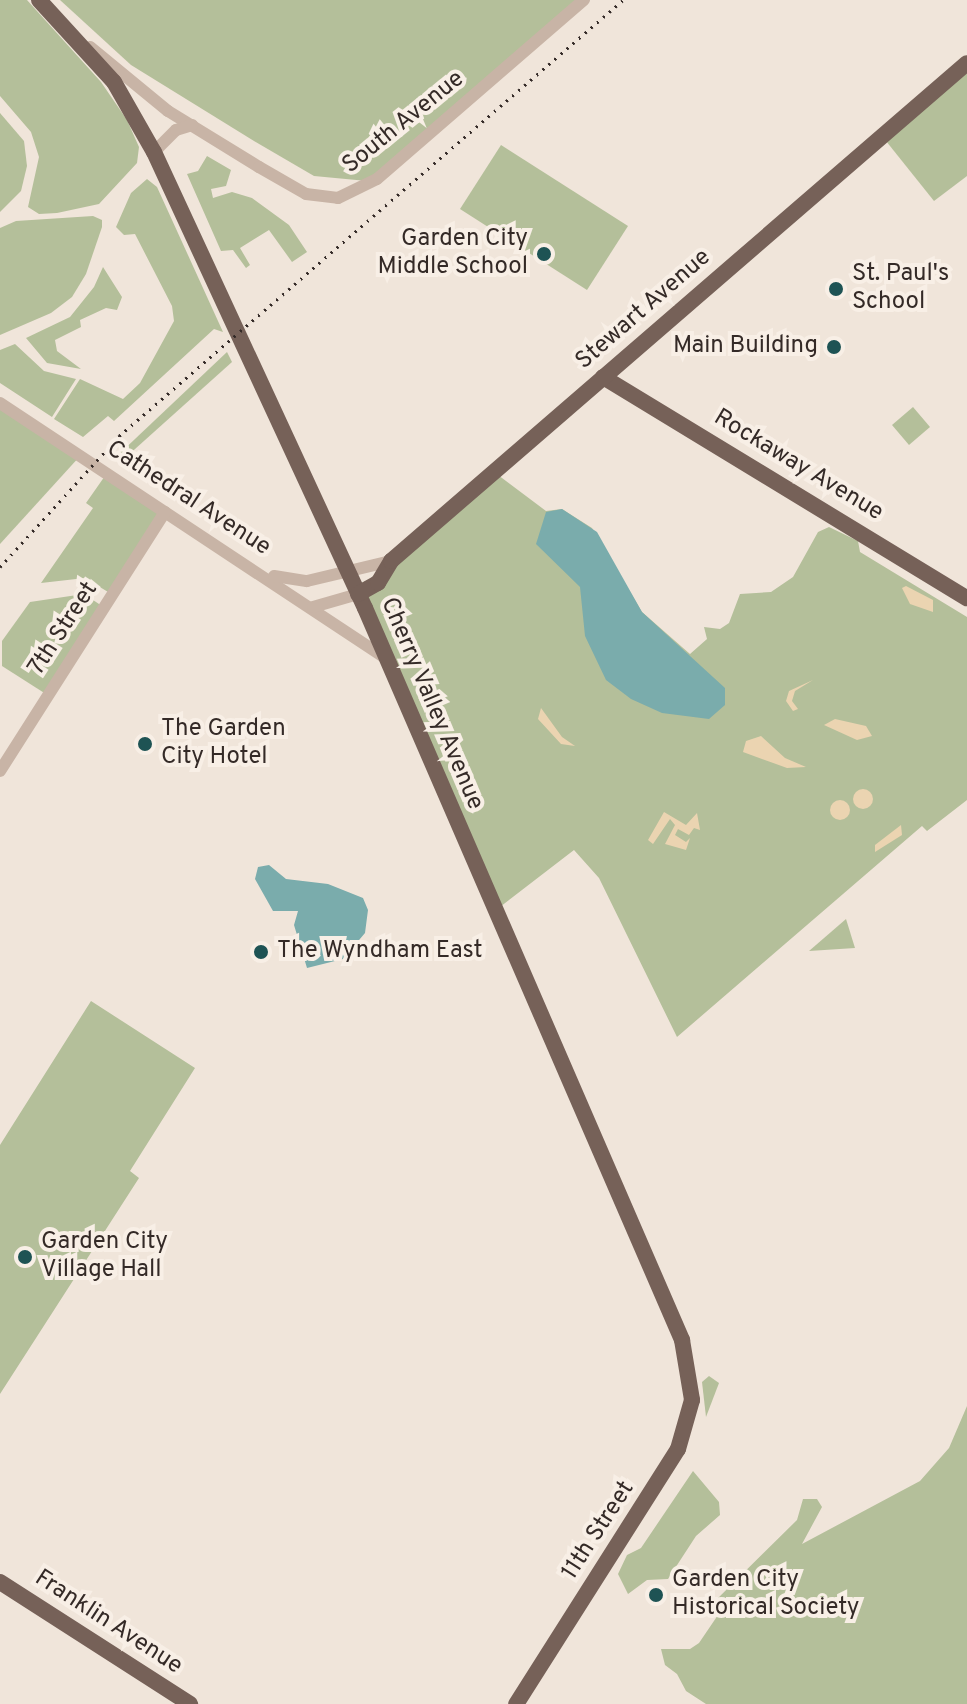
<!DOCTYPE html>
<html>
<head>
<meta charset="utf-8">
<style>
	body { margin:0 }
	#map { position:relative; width:967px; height:1704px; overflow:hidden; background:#f0e5da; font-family:Overpass,sans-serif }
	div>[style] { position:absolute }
	.green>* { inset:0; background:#b4bf9a }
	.sand>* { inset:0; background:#ebd4b1 }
	.round { border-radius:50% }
	.water>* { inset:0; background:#7aacac }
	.minor>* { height:12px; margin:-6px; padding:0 6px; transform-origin:6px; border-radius:6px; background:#c8b4a6 }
	.major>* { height:16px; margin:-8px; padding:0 8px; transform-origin:8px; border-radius:8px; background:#766158 }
	.rail>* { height:3px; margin-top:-1.5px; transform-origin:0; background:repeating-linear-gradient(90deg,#342a27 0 2px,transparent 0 8px) }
	.dots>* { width:22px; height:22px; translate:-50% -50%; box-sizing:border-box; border:4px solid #f8efe6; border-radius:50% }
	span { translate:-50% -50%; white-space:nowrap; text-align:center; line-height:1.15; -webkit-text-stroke:8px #f8efe6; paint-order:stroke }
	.street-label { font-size:24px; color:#342a27 }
	.poi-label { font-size:24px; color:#342a27 }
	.right { translate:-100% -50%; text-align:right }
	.left { translate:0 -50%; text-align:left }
</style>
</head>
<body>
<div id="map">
	<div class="green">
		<i style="clip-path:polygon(0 0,27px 0,101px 82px,127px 120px,139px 147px,137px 163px,99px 204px,57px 213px,39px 214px,28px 207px,39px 157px,31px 132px,0 96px)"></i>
		<i style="clip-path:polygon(60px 0,581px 0,367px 181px,314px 176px,254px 141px,131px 65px)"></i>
		<i style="clip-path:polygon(967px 63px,967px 176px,934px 201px,882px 136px)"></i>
		<i style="clip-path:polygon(0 113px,24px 141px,27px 166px,21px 191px,0 212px)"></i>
		<i style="clip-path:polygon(501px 145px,628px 226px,587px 290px,460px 209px)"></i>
		<i style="clip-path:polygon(207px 156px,231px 170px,226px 186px,211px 189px,213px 198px,232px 192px,252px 198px,289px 225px,307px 252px,292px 262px,269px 230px,240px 248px,250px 265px,246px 268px,233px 250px,221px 251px,187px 174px,198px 171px)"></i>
		<i style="clip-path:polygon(147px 179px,157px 187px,223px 332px,214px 329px,114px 421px,108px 416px,83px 437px,54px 419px,80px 379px,123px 399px,140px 383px,174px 321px,172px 306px,135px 234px,124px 235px,116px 227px,131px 193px)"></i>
		<i style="clip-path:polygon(93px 216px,102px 220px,102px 227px,86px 274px,72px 297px,51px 313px,0 335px,0 228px,16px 221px)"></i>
		<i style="clip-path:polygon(103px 267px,122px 297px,117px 310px,106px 308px,80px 320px,81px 327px,55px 340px,57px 351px,81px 369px,47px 363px,26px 338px,70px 317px,94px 287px)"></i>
		<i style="clip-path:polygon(15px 344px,44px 371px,76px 379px,52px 417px,0 383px,0 350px)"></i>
		<i style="clip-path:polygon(227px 352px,232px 362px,125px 458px,117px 456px)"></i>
		<i style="clip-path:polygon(0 401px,81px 455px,0 544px)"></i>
		<i style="clip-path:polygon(913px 407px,930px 427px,909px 445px,892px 425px)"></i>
		<i style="clip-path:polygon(494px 472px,546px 511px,562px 509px,592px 528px,642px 612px,690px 654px,707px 639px,704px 627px,720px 629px,729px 623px,740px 594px,771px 592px,793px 577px,818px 532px,829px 527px,858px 541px,860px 552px,967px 617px,967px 800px,927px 831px,922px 826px,677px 1037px,599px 878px,574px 850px,496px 910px,355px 586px,370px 579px)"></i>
		<i style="clip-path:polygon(107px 473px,167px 512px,113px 595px,85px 578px,41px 583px,93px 508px,86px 503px)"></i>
		<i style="clip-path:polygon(84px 594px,105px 608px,49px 696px,2px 666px,2px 641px,30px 602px)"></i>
		<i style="clip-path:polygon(846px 919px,855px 948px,809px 951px)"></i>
		<i style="clip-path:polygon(91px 1001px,195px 1068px,130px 1171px,139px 1178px,0 1394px,0 1145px)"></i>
		<i style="clip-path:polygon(709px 1376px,719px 1383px,706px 1417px,702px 1382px)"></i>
		<i style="clip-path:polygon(967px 1406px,967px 1704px,706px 1704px,686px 1691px,677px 1674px,665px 1665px,661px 1649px,690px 1649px,699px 1643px,718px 1615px,712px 1604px,797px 1520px,803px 1499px,817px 1499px,822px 1507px,802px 1544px,920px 1481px,949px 1448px)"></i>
		<i style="clip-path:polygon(693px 1471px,719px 1502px,720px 1515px,696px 1536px,668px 1579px,647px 1580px,628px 1594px,618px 1574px,627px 1555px,641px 1548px)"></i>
	</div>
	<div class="sand">
		<i style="clip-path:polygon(906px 586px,933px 600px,933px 612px,910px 604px,902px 588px)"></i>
		<i style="clip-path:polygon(813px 680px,795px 691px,792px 701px,798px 709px,793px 711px,786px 701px,789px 691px)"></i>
		<i style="clip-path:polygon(541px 708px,562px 737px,575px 746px,561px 744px,538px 719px)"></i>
		<i style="clip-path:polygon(835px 719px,866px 726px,872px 736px,857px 740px,824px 725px)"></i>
		<i style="clip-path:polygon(761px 736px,785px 758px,806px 767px,787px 768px,743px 752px,746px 741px)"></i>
		<i class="round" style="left:853px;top:789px;width:20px;height:20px"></i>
		<i class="round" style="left:830px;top:800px;width:20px;height:20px"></i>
		<i style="clip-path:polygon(664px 812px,686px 825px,697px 813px,700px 830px,694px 828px,689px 835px,678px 829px,675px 835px,686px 842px,690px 838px,686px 850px,665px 844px,675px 825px,670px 819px,653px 844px,648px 840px)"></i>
		<i style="clip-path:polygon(901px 825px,902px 835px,875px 852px,875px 845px)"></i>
	</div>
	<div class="water">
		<i style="clip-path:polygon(562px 509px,597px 532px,642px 612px,725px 688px,725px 705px,709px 719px,662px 713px,631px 699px,606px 680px,585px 636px,580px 587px,536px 544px,546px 512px)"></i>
		<i style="clip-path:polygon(269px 865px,286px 879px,328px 884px,363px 898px,368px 910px,365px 933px,343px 959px,307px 968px,294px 925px,298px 911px,273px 911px,255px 879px,258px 867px)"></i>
	</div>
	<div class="minor">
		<i style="left:90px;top:47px;width:101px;rotate:39.4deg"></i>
		<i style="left:168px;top:111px;width:107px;rotate:31.6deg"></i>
		<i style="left:259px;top:167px;width:54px;rotate:29.9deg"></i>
		<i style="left:306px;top:194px;width:32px;rotate:7deg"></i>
		<i style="left:338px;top:198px;width:43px;rotate:-26deg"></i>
		<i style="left:377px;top:179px;width:274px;rotate:-40.9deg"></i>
		<i style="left:154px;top:152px;width:31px;rotate:-45deg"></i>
		<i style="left:176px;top:130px;width:17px;rotate:-17deg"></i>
		<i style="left:0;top:403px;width:464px;rotate:33.5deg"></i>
		<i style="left:274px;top:576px;width:33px;rotate:9deg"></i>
		<i style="left:307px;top:581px;width:86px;rotate:-13.4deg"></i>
		<i style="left:313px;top:607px;width:47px;rotate:-16.1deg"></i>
		<i style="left:0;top:771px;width:307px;rotate:-57.5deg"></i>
	</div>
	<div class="major">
		<i style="left:39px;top:0;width:111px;rotate:47.6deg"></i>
		<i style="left:114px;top:82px;width:81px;rotate:60.3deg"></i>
		<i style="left:154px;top:152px;width:502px;rotate:65.17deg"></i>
		<i style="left:365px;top:608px;width:798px;rotate:66.58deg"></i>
		<i style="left:682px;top:1340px;width:61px;rotate:80.5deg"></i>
		<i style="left:692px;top:1400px;width:51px;rotate:105.9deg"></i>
		<i style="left:678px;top:1449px;width:302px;rotate:122.4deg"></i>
		<i style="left:603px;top:377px;width:426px;rotate:31.3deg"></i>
		<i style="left:358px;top:594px;width:23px;rotate:-29deg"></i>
		<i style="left:378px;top:583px;width:26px;rotate:-59deg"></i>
		<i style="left:391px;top:561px;width:761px;rotate:-40.85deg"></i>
		<i style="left:0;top:1582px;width:226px;rotate:32.7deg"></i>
	</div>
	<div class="rail">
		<i style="left:0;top:567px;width:177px;rotate:-47.7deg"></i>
		<i style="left:119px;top:436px;width:666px;rotate:-40.86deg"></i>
	</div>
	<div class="dots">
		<i style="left:544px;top:254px;background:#1e5354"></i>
		<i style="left:836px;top:289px;background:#1e5354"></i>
		<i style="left:834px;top:347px;background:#1e5354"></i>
		<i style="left:145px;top:744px;background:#1e5354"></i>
		<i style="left:261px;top:952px;background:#1e5354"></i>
		<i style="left:25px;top:1257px;background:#1e5354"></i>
		<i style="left:656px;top:1595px;background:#1e5354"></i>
	</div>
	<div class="street-label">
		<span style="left:404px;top:123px;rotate:-39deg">South Avenue</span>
		<span style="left:644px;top:310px;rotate:-41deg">Stewart Avenue</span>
		<span style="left:798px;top:466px;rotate:31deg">Rockaway Avenue</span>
		<span style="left:188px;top:499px;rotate:33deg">Cathedral Avenue</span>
		<span style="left:64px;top:629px;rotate:-57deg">7th Street</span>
		<span style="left:431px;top:704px;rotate:67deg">Cherry Valley Avenue</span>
		<span style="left:599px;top:1531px;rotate:-57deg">11th Street</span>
		<span style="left:108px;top:1623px;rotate:33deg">Franklin Avenue</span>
	</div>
	<div class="poi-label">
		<span class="right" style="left:528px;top:254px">Garden City<br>Middle School</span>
		<span class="left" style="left:852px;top:289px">St. Paul's<br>School</span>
		<span class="right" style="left:818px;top:347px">Main Building</span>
		<span class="left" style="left:161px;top:744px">The Garden<br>City Hotel</span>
		<span class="left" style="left:277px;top:952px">The Wyndham East</span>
		<span class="left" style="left:41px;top:1257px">Garden City<br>Village Hall</span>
		<span class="left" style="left:672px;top:1595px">Garden City<br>Historical Society</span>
	</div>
</div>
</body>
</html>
